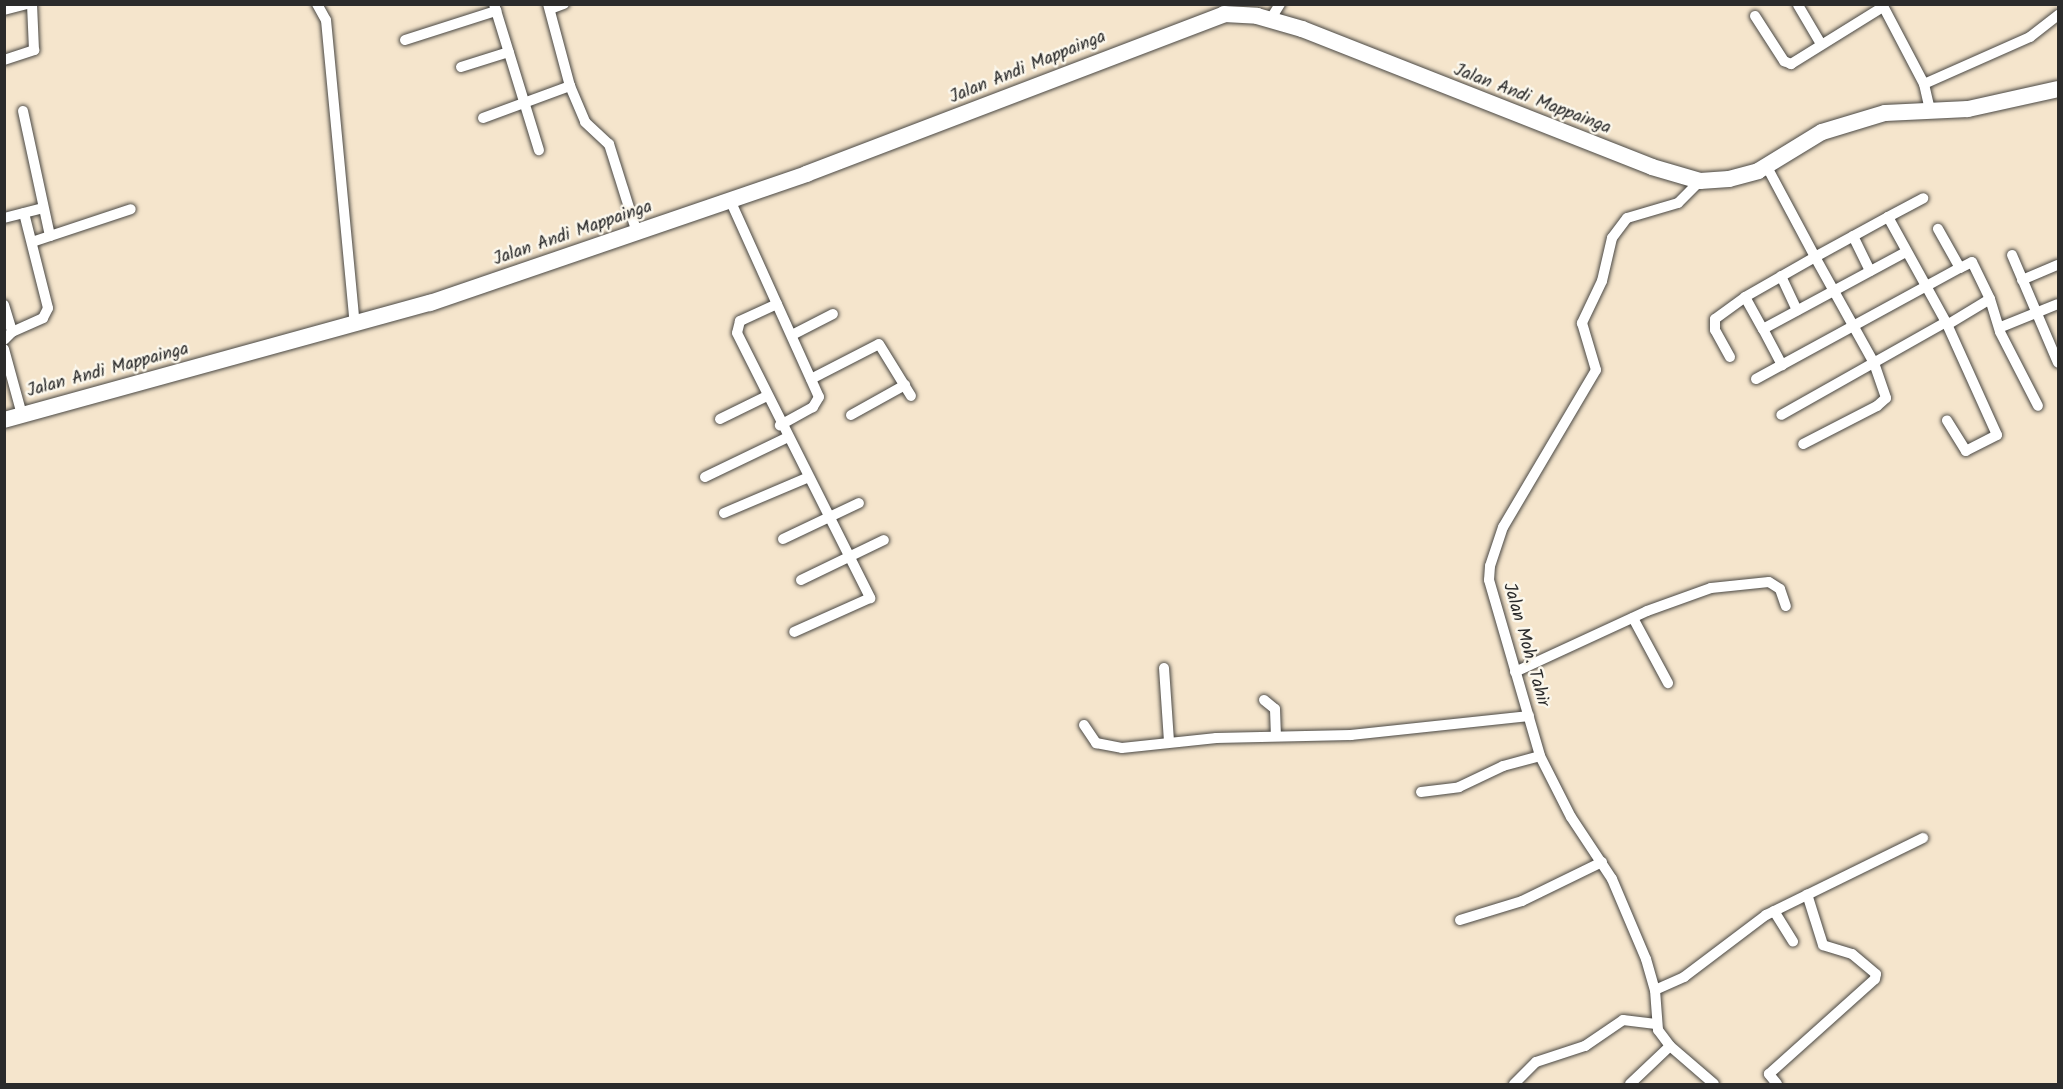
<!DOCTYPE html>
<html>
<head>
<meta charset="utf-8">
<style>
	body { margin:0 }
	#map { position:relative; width:2063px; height:1089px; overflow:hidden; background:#f5e5cc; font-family:Kalam,sans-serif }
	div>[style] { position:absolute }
	.roads { filter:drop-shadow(0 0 2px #494743) drop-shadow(0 0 2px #494743) }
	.street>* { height:10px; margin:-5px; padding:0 5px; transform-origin:5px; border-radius:5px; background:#fff }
	.primary>* { height:16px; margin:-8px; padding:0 8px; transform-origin:8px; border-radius:8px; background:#fff }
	span { translate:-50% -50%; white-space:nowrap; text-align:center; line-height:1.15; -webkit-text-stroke:5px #fbf7ec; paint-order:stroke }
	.street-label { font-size:18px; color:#2b2b2b }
	.frame { position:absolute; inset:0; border:6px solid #2b2b2b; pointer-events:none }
</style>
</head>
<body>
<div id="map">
	<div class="roads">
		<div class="street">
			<i style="left:317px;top:4px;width:18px;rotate:61deg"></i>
			<i style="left:326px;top:20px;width:306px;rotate:84.6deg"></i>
			<i style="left:494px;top:4px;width:153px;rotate:72.9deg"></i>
			<i style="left:548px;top:4px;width:85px;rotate:75deg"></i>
			<i style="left:570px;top:86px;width:39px;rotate:67deg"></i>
			<i style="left:585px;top:122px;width:33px;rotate:43deg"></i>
			<i style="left:609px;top:144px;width:93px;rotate:72.5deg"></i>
			<i style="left:1882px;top:4px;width:90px;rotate:62.3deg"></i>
			<i style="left:1924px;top:84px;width:28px;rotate:77deg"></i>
			<i style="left:1798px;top:5px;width:45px;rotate:59.5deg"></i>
			<i style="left:550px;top:9px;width:15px;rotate:-20deg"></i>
			<i style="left:4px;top:10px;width:23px;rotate:-15deg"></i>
			<i style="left:1755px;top:16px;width:54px;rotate:57.2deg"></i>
			<i style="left:1784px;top:61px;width:8px;rotate:23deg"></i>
			<i style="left:1791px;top:64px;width:108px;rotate:-31.8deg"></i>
			<i style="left:1270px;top:20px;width:19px;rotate:-58deg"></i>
			<i style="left:405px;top:40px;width:96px;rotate:-17.7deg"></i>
			<i style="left:4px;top:60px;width:32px;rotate:-18deg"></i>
			<i style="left:34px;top:50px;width:46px;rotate:-92.5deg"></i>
			<i style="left:461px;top:67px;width:50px;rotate:-17.4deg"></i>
			<i style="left:1924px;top:84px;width:116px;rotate:-23.9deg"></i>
			<i style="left:2030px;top:37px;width:36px;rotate:-38deg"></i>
			<i style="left:23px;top:111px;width:128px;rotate:77.8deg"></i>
			<i style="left:483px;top:118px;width:93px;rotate:-20.2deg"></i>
			<i style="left:1767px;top:167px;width:102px;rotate:61.9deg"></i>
			<i style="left:1815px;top:257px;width:83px;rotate:-28.7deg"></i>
			<i style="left:1888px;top:217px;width:120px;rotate:61.1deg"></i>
			<i style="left:1946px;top:322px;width:189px;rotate:150.6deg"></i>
			<i style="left:1700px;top:181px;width:31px;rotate:135deg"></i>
			<i style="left:1678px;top:203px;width:53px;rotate:163.6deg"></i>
			<i style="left:1627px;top:218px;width:25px;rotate:127deg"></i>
			<i style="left:1612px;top:238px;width:44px;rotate:103.1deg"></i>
			<i style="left:1602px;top:281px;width:47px;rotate:115.5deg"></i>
			<i style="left:1582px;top:323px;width:49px;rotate:73.4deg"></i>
			<i style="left:1596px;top:370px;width:182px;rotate:120.6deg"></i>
			<i style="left:1503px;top:527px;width:41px;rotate:108.4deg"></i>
			<i style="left:1490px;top:566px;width:14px;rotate:94deg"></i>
			<i style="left:1489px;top:580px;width:183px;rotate:73.8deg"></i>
			<i style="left:1540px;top:756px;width:68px;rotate:63.1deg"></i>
			<i style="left:1571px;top:817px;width:74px;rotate:56.5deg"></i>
			<i style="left:1612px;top:879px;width:87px;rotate:67deg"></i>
			<i style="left:1646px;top:959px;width:32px;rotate:74deg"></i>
			<i style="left:1655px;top:990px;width:40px;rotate:85.7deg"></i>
			<i style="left:1658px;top:1030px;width:20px;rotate:53deg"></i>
			<i style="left:1670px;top:1046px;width:58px;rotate:40.8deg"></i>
			<i style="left:730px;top:200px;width:216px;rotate:65.7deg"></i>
			<i style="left:819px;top:397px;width:12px;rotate:121deg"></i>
			<i style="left:813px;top:407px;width:38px;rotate:151deg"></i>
			<i style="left:1888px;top:217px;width:40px;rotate:-28deg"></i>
			<i style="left:4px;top:218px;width:40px;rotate:-14.4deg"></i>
			<i style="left:1853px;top:236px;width:39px;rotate:64deg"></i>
			<i style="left:32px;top:242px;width:104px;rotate:-18.4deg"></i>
			<i style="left:2012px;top:255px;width:117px;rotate:66.9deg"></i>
			<i style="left:1781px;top:276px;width:38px;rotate:65deg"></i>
			<i style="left:2022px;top:280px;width:39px;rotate:-23deg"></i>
			<i style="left:1745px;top:297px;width:37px;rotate:61deg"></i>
			<i style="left:1763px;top:329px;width:162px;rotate:-28.3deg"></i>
			<i style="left:1990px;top:299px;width:34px;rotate:73deg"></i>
			<i style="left:2000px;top:332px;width:83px;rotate:62.8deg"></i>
			<i style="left:777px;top:304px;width:41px;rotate:155.3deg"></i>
			<i style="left:740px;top:321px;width:12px;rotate:104deg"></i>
			<i style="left:737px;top:333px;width:297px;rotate:63.3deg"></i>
			<i style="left:870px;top:598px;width:83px;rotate:155.9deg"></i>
			<i style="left:4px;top:305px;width:28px;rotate:73deg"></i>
			<i style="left:12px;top:332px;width:11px;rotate:135deg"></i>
			<i style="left:1946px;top:322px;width:124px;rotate:65.7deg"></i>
			<i style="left:1997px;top:435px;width:35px;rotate:153deg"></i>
			<i style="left:1966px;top:451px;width:36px;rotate:-122deg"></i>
			<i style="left:1947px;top:325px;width:50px;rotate:-31.2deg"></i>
			<i style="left:1990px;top:299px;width:41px;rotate:-115.9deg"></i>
			<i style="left:1972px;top:262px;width:13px;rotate:153deg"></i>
			<i style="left:2001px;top:327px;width:61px;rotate:-22deg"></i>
			<i style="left:1763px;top:329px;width:41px;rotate:62.2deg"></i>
			<i style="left:12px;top:332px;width:34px;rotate:-24deg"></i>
			<i style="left:43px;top:318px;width:11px;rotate:-63deg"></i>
			<i style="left:48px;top:308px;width:98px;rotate:-104.2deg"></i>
			<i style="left:792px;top:335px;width:46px;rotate:-27.1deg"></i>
			<i style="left:4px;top:349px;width:68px;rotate:74.7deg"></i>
			<i style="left:1730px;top:357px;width:31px;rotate:-119deg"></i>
			<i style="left:1715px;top:330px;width:11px;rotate:-90deg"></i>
			<i style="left:1715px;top:319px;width:37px;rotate:-36deg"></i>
			<i style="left:1745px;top:297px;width:81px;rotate:-29.7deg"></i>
			<i style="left:1815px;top:257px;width:121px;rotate:60.9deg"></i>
			<i style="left:1874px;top:363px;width:37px;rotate:71deg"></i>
			<i style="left:1886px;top:398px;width:12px;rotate:138deg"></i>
			<i style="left:1877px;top:406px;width:83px;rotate:152.8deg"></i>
			<i style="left:811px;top:379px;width:76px;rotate:-27.2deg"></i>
			<i style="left:879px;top:344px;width:61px;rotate:58.4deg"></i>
			<i style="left:1756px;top:379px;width:232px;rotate:-28.6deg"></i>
			<i style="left:1960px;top:268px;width:45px;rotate:-119.4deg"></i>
			<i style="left:851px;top:415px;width:62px;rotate:-29.1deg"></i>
			<i style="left:720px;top:419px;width:50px;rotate:-26.1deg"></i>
			<i style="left:705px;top:477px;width:90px;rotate:-25.7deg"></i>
			<i style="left:724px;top:513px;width:90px;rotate:-22.9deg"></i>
			<i style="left:783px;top:539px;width:84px;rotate:-25.3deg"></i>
			<i style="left:801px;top:580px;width:92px;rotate:-25.7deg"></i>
			<i style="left:1633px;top:618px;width:74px;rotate:61.7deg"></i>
			<i style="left:1164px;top:668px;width:74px;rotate:86.1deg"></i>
			<i style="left:1515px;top:672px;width:145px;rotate:-24.8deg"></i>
			<i style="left:1647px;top:611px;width:68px;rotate:-19.8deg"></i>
			<i style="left:1711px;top:588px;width:58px;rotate:-5.9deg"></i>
			<i style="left:1769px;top:582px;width:13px;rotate:32deg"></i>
			<i style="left:1780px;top:589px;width:18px;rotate:71deg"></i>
			<i style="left:1264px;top:700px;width:14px;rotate:39deg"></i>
			<i style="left:1275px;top:709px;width:27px;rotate:88deg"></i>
			<i style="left:1084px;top:725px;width:22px;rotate:56deg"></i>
			<i style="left:1096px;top:743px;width:26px;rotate:11deg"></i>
			<i style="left:1122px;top:748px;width:95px;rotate:-6.1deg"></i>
			<i style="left:1216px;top:738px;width:135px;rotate:-1.3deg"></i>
			<i style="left:1351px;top:735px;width:179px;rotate:-6.1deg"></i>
			<i style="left:1421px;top:792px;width:38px;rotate:-7deg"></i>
			<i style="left:1459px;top:787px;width:49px;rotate:-25.5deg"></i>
			<i style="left:1503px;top:766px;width:38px;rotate:-15deg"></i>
			<i style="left:1774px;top:911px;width:36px;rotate:58deg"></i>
			<i style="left:1460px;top:920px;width:65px;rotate:-17deg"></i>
			<i style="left:1522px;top:901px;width:89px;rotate:-26deg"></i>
			<i style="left:1655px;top:990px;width:32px;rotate:-24deg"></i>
			<i style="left:1684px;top:977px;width:103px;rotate:-37.1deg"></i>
			<i style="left:1766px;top:915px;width:175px;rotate:-26.1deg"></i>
			<i style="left:1514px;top:1084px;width:31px;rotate:-45deg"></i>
			<i style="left:1536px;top:1062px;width:52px;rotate:-18.1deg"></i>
			<i style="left:1585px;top:1046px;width:46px;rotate:-34.4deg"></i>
			<i style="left:1623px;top:1020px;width:33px;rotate:7deg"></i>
			<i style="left:1630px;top:1084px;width:55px;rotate:-43.5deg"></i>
			<i style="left:1777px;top:1084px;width:13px;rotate:-129deg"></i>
			<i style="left:1769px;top:1074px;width:142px;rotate:-41.9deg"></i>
			<i style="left:1875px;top:979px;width:5px;rotate:-79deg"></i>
			<i style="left:1876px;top:974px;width:31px;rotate:-140deg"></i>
			<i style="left:1852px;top:954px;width:30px;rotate:-163deg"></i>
			<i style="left:1823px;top:945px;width:53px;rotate:-107.4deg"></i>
		</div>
		<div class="primary">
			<i style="left:4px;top:420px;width:442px;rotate:-15.4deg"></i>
			<i style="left:430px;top:303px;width:398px;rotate:-18.9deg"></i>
			<i style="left:806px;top:174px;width:448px;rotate:-20.9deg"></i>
			<i style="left:1224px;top:14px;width:33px;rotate:3deg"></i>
			<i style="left:1257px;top:16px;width:47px;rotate:16.1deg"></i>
			<i style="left:1302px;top:29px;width:376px;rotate:21.5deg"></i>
			<i style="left:1652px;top:167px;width:50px;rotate:16.3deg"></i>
			<i style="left:1700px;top:181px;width:29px;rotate:-4deg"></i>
			<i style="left:1729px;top:179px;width:30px;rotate:-15deg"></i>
			<i style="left:1758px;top:171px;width:75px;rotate:-31.4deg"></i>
			<i style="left:1822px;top:132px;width:66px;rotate:-16.8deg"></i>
			<i style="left:1885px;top:113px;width:83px;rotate:-2.8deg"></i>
			<i style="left:1968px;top:109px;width:92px;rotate:-12.5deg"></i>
		</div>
	</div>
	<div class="street-label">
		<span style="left:1028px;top:68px;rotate:-22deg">Jalan Andi Mappainga</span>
		<span style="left:1532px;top:100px;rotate:21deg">Jalan Andi Mappainga</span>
		<span style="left:573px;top:234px;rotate:-19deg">Jalan Andi Mappainga</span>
		<span style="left:108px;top:371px;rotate:-15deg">Jalan Andi Mappainga</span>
		<span style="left:1525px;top:645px;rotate:74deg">Jalan Moh. Tahir</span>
	</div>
	<div class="frame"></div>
</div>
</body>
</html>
